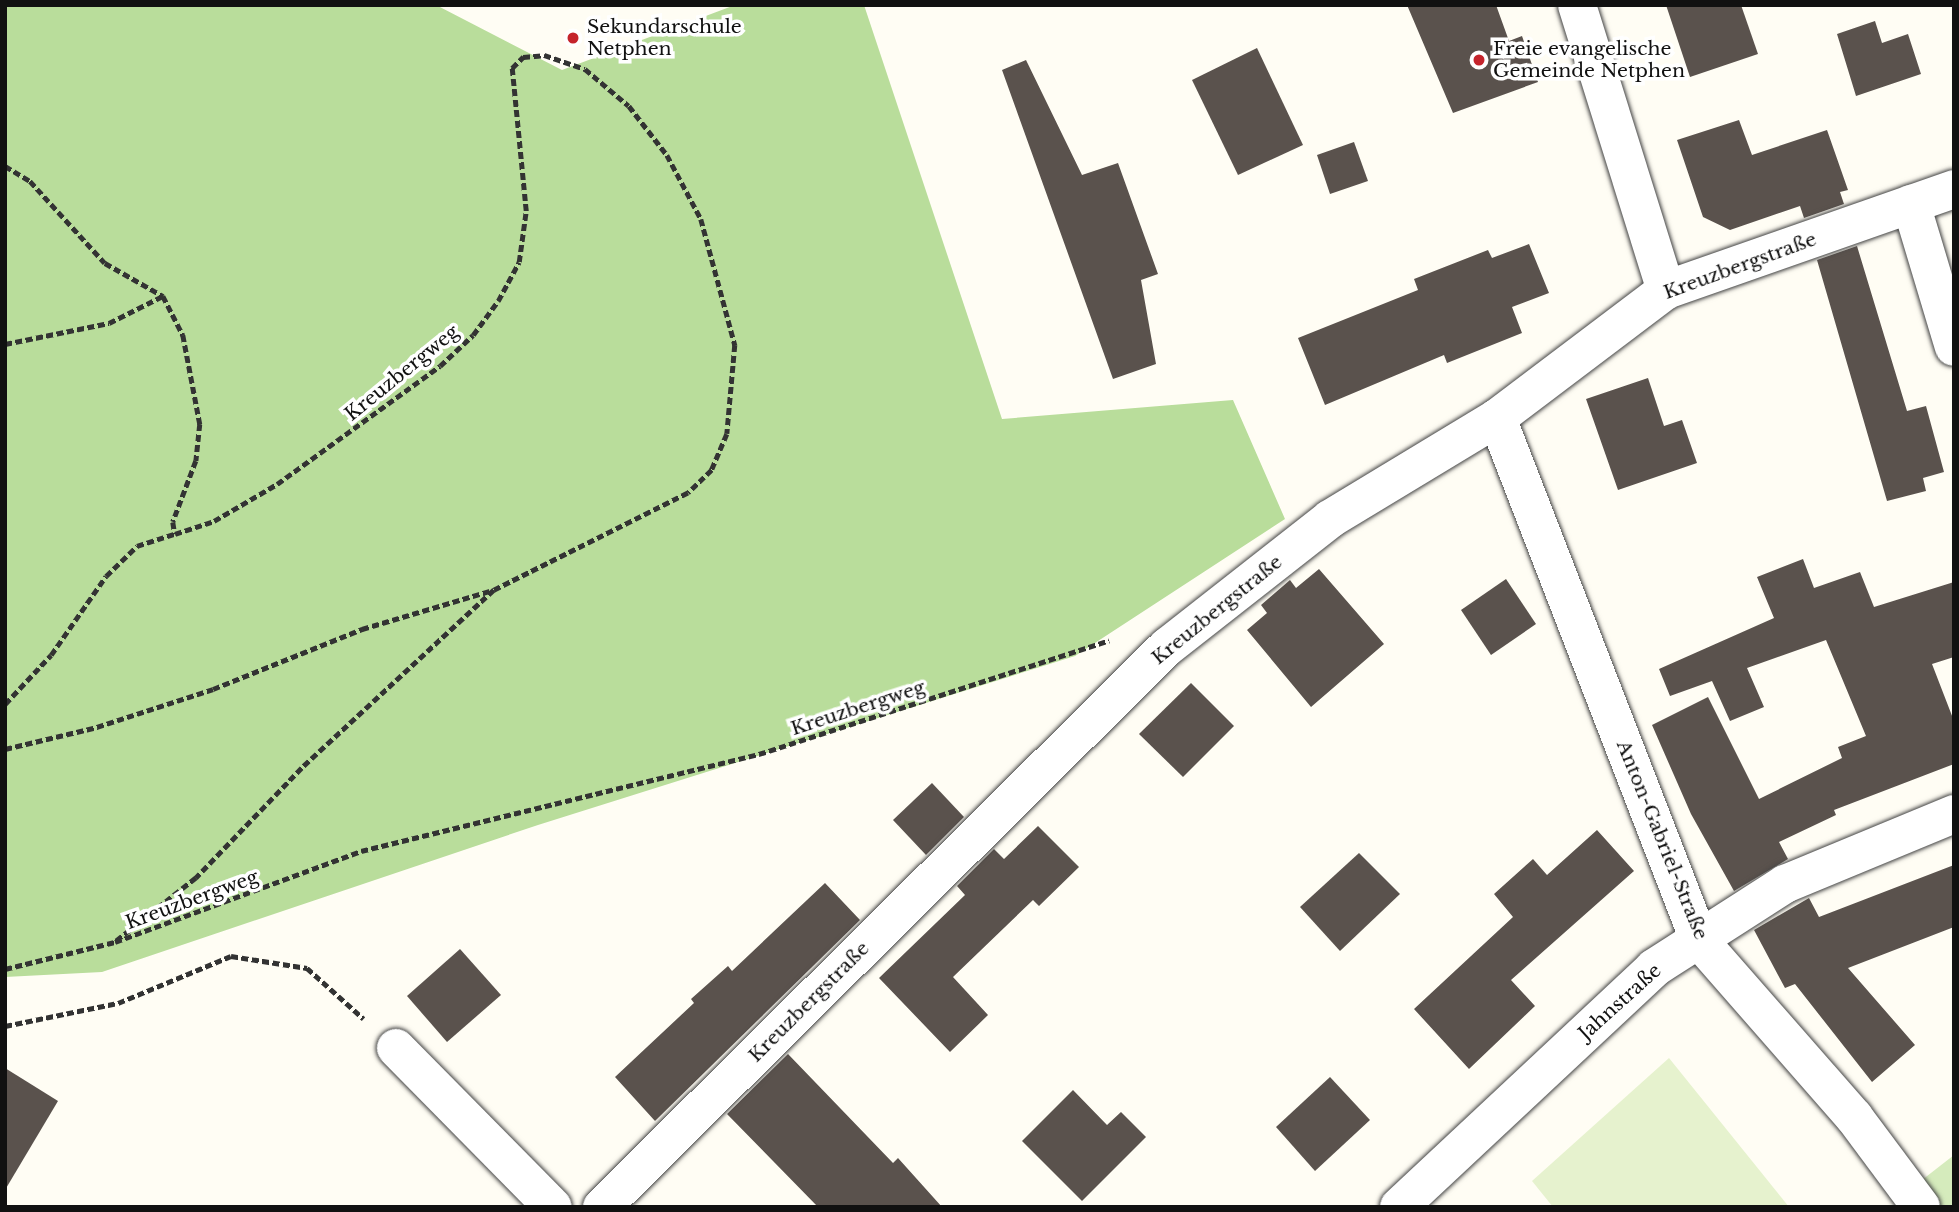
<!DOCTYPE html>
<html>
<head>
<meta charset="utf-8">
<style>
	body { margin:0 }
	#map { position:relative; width:1959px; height:1212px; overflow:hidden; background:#fffdf4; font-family:"Libre Baskerville",serif }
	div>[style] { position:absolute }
	.green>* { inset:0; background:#d5ebbc }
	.forest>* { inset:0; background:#b9dd9b }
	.pitch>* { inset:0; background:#e6f2ce }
	.building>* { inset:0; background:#5a524d }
	.path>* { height:4.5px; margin-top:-2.25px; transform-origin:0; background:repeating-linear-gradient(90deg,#333 0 7px,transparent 0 10.5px) }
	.roads { filter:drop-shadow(0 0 2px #444) drop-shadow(0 0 2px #444) }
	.minor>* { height:38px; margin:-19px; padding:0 19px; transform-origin:19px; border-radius:19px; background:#fff }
	.dots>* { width:19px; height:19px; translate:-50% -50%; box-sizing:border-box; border:4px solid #fff; border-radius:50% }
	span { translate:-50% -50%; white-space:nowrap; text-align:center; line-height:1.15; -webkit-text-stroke:7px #fff; paint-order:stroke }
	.poi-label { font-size:19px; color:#111 }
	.left { translate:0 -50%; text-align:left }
	.street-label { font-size:19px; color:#111 }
	.frame { position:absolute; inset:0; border:7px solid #111; pointer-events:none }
</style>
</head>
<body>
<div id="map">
	<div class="green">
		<i style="clip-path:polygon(1954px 1155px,1954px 1207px,1929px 1207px,1913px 1187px)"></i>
	</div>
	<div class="forest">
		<i style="clip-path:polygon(5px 5px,436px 5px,562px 70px,735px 5px,864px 5px,1002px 419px,1233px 400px,1285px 519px,1075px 656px,538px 825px,102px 972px,5px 977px)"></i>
	</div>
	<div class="pitch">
		<i style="clip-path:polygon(1669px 1058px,1789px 1207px,1553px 1207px,1532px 1181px)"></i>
	</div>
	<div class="building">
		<i style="clip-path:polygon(1407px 5px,1496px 5px,1509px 41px,1522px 36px,1538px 82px,1453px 113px)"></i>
		<i style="clip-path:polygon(1666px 5px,1741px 5px,1758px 54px,1690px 77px)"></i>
		<i style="clip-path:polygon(1875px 21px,1882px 43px,1908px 34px,1921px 74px,1856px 96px,1837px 34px)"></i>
		<i style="clip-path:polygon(1257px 48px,1303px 145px,1238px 175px,1192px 80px)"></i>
		<i style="clip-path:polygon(1026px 60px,1082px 175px,1118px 163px,1158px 274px,1141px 280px,1156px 364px,1113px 379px,1002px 70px)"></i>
		<i style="clip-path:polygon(1739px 120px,1752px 155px,1827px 130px,1848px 190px,1840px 192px,1844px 204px,1804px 218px,1800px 206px,1730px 230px,1703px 217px,1677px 140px)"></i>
		<i style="clip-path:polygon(1354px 142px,1368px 181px,1330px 194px,1317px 155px)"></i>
		<i style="clip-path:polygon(1529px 244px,1549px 293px,1512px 307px,1522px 333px,1447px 363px,1444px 355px,1325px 405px,1298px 338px,1418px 290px,1414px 279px,1488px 250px,1492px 258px)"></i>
		<i style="clip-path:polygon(1857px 246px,1907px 411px,1926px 406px,1944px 472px,1923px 478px,1926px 491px,1887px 501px,1817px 260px)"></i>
		<i style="clip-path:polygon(1648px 378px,1664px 426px,1682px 420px,1697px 463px,1618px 490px,1586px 399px)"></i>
		<i style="clip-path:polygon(1803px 559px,1814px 588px,1860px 572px,1874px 607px,1954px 582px,1954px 657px,1932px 664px,1954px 721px,1954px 764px,1834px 810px,1836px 815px,1779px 842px,1788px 859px,1734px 891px,1691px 814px,1652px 725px,1708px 697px,1759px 799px,1842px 758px,1838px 747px,1866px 736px,1826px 640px,1747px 668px,1764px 707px,1730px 721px,1712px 681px,1670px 696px,1659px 669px,1774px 618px,1757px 577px)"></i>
		<i style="clip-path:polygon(1319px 569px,1384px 644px,1311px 707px,1247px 630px,1267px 613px,1261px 605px,1290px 580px,1296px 588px)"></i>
		<i style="clip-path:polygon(1506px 579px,1536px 624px,1491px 655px,1461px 610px)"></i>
		<i style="clip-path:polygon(1191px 683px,1234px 726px,1183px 777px,1139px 734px)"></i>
		<i style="clip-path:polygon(932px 783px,964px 817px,926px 855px,893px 820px)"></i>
		<i style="clip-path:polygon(1038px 826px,1079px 867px,1039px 906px,1033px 900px,953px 977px,988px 1015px,950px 1052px,879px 978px,965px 895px,957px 886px,994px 849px,1004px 859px)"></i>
		<i style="clip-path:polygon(1597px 830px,1634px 871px,1511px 980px,1535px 1006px,1469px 1069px,1414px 1009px,1513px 917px,1494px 894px,1533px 859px,1547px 875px)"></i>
		<i style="clip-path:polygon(1359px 853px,1400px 894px,1340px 951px,1300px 907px)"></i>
		<i style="clip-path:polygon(1954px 865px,1954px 927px,1848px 968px,1915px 1045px,1872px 1082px,1795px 984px,1785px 988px,1754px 930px,1809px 898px,1819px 917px)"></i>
		<i style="clip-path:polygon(825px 883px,860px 920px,655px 1121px,615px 1077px,694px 1003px,691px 999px,728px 966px,732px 971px)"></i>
		<i style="clip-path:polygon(460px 949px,501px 995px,447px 1042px,407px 996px)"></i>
		<i style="clip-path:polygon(788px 1054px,893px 1163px,898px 1158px,942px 1207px,818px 1207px,727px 1114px)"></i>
		<i style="clip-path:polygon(5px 1068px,58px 1101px,5px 1190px)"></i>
		<i style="clip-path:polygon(1330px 1077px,1370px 1120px,1315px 1171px,1276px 1127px)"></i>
		<i style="clip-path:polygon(1073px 1090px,1107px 1125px,1121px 1112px,1146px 1137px,1082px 1201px,1022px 1141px)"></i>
	</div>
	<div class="path">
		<i style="left:5px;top:166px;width:29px;rotate:31deg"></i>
		<i style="left:30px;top:181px;width:111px;rotate:47.6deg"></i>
		<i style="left:105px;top:263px;width:67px;rotate:29.6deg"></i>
		<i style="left:5px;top:344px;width:106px;rotate:-11.4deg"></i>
		<i style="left:109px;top:323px;width:60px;rotate:-26.6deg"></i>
		<i style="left:163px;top:296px;width:44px;rotate:62.9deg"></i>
		<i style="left:183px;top:335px;width:91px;rotate:79.2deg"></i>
		<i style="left:200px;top:424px;width:37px;rotate:96deg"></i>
		<i style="left:196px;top:461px;width:65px;rotate:110.7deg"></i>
		<i style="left:173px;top:522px;width:12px;rotate:81deg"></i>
		<i style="left:175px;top:534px;width:41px;rotate:-18.4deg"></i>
		<i style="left:214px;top:521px;width:73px;rotate:-30.4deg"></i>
		<i style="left:277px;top:484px;width:201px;rotate:-35.9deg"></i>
		<i style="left:440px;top:366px;width:45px;rotate:-43.2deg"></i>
		<i style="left:473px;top:335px;width:42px;rotate:-53.7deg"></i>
		<i style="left:498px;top:301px;width:44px;rotate:-61.7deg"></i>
		<i style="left:519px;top:262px;width:51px;rotate:-82.2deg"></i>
		<i style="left:526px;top:211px;width:144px;rotate:-95.6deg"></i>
		<i style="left:512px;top:68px;width:16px;rotate:-45deg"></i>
		<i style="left:523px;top:57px;width:21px;rotate:-5deg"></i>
		<i style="left:544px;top:55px;width:43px;rotate:18.9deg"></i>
		<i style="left:585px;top:69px;width:57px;rotate:40.1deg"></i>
		<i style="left:629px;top:106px;width:62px;rotate:52.2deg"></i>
		<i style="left:667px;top:155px;width:72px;rotate:62deg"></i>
		<i style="left:701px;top:219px;width:131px;rotate:74.9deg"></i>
		<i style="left:735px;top:345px;width:89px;rotate:95.1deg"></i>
		<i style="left:727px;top:434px;width:39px;rotate:113deg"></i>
		<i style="left:712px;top:470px;width:33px;rotate:136deg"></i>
		<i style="left:688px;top:493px;width:217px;rotate:153.4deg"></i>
		<i style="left:494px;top:590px;width:262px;rotate:137.2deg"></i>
		<i style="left:302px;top:768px;width:153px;rotate:133.9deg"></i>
		<i style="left:196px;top:878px;width:103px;rotate:141.7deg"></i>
		<i style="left:5px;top:704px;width:67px;rotate:-46.8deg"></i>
		<i style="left:51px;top:655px;width:96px;rotate:-55.2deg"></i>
		<i style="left:106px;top:576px;width:43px;rotate:-44.1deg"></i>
		<i style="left:137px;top:546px;width:40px;rotate:-18deg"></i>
		<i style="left:5px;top:749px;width:95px;rotate:-13.4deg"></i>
		<i style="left:97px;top:727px;width:122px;rotate:-18.1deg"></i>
		<i style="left:213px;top:689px;width:161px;rotate:-21.9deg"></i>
		<i style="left:362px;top:629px;width:137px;rotate:-16.6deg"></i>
		<i style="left:5px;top:969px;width:113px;rotate:-13.8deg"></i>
		<i style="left:115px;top:942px;width:262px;rotate:-20.3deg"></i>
		<i style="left:361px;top:851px;width:410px;rotate:-13.7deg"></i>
		<i style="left:759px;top:754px;width:368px;rotate:-18deg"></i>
		<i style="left:5px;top:1026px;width:115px;rotate:-11.5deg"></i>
		<i style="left:118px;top:1003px;width:122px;rotate:-22.6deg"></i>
		<i style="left:231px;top:956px;width:77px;rotate:9deg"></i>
		<i style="left:307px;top:968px;width:76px;rotate:41.8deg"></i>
	</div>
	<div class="roads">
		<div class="minor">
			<i style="left:1577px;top:5px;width:299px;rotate:72.7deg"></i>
			<i style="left:1911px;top:204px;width:149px;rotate:73.3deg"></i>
			<i style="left:1497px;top:418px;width:560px;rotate:68.84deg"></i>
			<i style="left:1699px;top:940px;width:235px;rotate:48.8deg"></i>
			<i style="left:1854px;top:1117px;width:112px;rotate:53.3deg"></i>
			<i style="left:396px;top:1048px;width:223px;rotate:45.4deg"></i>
			<i style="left:602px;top:1207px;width:796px;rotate:-44.75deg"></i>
			<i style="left:1167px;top:647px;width:207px;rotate:-38.1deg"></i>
			<i style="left:1330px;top:519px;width:195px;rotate:-31.2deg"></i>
			<i style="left:1497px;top:418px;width:212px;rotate:-37.1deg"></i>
			<i style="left:1666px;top:290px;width:305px;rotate:-19.3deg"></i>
			<i style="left:1399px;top:1207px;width:349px;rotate:-43.1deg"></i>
			<i style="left:1654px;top:968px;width:156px;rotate:-32.7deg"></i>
			<i style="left:1785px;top:884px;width:183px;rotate:-22.5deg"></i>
		</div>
	</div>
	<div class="dots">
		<i style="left:573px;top:38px;background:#c5242c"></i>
		<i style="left:1479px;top:60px;background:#c5242c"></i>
	</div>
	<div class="poi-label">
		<span class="left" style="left:587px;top:38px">Sekundarschule<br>Netphen</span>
		<span class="left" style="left:1493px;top:60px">Freie evangelische<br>Gemeinde Netphen</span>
	</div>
	<div class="street-label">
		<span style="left:1740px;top:266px;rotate:-20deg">Kreuzbergstraße</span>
		<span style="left:402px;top:373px;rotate:-39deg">Kreuzbergweg</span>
		<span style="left:1217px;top:610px;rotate:-39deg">Kreuzbergstraße</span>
		<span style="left:858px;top:708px;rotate:-18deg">Kreuzbergweg</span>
		<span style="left:1662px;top:840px;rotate:68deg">Anton-Gabriel-Straße</span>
		<span style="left:192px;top:900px;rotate:-20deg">Kreuzbergweg</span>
		<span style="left:809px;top:1002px;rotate:-45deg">Kreuzbergstraße</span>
		<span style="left:1620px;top:1002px;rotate:-42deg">Jahnstraße</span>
	</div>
	<div class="frame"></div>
</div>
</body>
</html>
